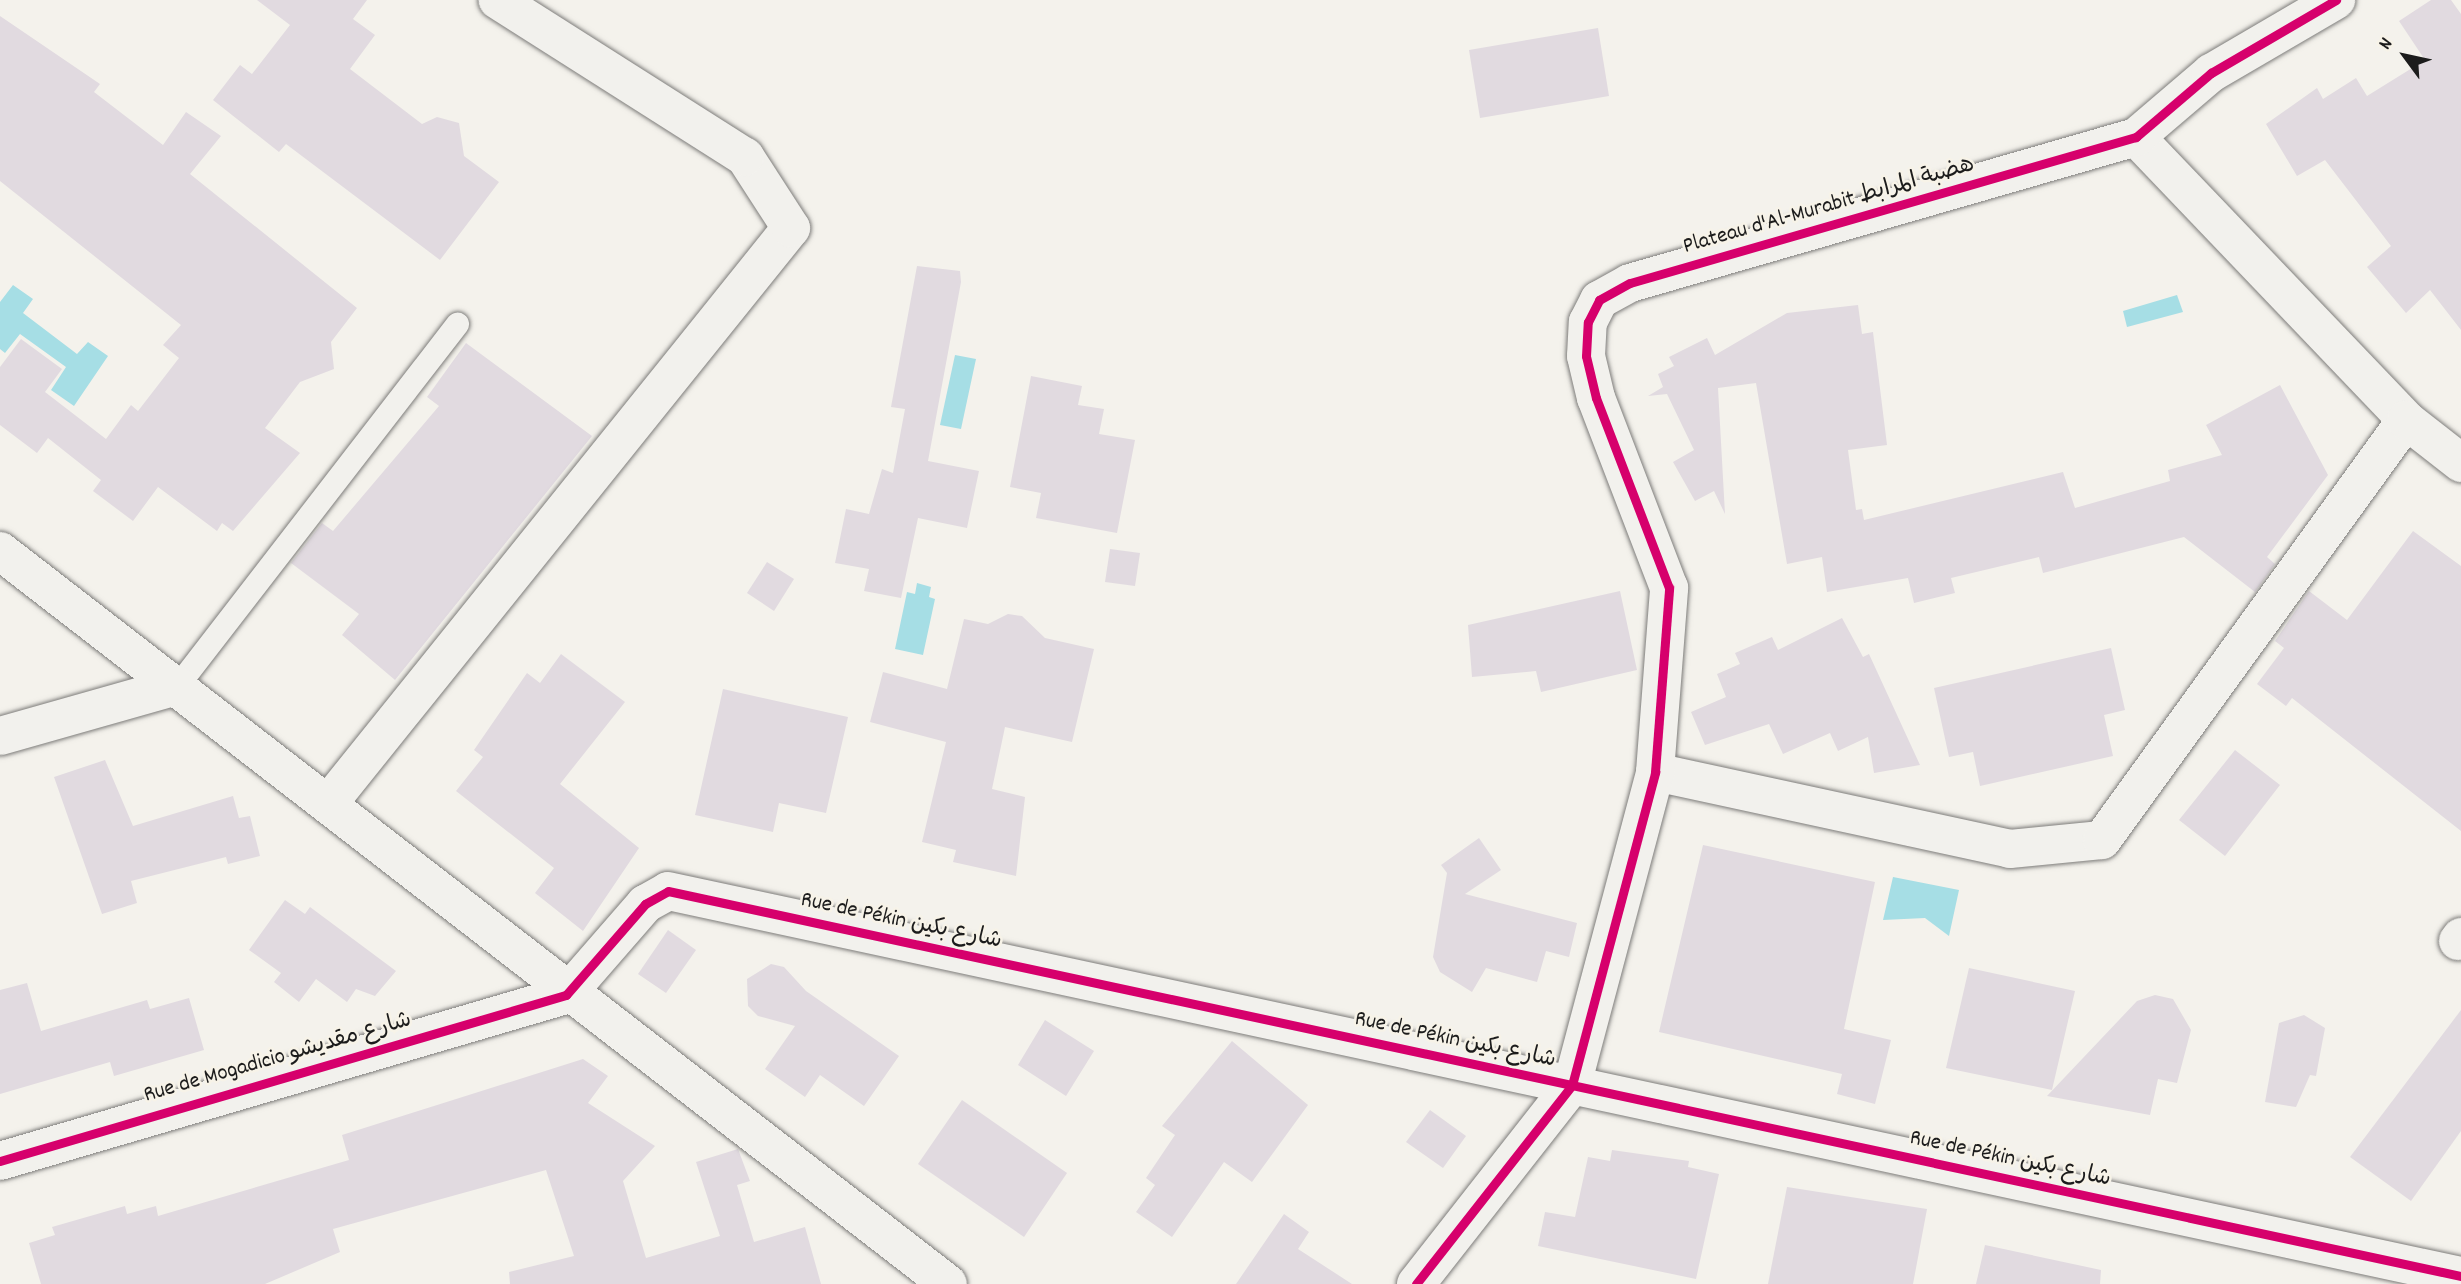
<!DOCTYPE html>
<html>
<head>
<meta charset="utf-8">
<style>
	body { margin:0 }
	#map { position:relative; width:2461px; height:1284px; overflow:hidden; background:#f4f2ec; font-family:Dekko,"Playpen Sans Arabic",sans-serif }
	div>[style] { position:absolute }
	.water>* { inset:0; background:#a6dee5 }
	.building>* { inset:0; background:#e1dae0 }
	.roads { filter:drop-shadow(0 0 2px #7d7c7a) drop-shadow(0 0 2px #7d7c7a) }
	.service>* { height:23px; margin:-11.5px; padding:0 11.5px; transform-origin:11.5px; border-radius:11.5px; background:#f2f1ed }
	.minor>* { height:38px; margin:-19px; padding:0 19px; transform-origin:19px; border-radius:19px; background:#f2f1ed }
	.tertiary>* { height:38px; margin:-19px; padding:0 19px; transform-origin:19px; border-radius:19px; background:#f2f1ed }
	.cycleway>* { height:9px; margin:-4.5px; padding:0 4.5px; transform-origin:4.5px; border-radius:4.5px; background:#d6006c }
	span { translate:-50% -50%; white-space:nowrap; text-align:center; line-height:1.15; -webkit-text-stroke:5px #f7f3e8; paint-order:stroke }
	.street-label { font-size:23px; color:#1c1c1c }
	.north { position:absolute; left:2370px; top:21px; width:70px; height:70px; -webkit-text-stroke:5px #f7f3e8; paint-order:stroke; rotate:303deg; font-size:19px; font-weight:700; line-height:28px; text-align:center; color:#1c1c1c }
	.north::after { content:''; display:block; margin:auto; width:24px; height:32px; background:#1c1c1c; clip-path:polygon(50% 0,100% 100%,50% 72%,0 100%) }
</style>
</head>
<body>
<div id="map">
	<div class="water">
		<i style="clip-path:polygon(13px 285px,33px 299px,23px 313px,77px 354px,88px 342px,108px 356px,74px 406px,51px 390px,66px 367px,20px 334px,5px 353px,0 349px,0 302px)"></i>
		<i style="clip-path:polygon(2177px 295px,2183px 312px,2127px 327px,2123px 311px)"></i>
		<i style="clip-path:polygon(955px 355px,976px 359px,961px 429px,940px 425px)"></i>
		<i style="clip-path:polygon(917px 583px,931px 587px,929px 597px,935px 599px,923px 655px,895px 649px,907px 592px,915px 594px)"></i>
		<i style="clip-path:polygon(1893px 877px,1959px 890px,1949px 936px,1925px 918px,1883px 920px)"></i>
	</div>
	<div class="building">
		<i style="clip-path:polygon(257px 0,367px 0,353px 19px,375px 35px,350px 69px,422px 124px,437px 117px,459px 123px,464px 156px,499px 182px,440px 260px,286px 144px,279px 152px,213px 100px,240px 65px,252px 74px,290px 25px)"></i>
		<i style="clip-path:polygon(2431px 0,2451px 0,2461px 14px,2461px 330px,2430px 290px,2406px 313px,2367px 267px,2391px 246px,2325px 160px,2297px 176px,2266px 124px,2317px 88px,2323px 99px,2356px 78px,2367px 96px,2425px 60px,2399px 21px)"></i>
		<i style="clip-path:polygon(0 16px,100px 84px,94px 92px,163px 145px,186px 112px,221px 136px,190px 174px,357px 308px,331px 342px,334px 369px,300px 382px,265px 428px,300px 453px,233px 531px,222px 523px,217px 531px,158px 487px,133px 521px,93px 491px,101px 480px,48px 438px,37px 453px,0 425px,0 367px,21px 339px,62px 369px,45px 392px,106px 439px,131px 405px,138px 411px,179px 358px,163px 345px,181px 325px,0 181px)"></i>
		<i style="clip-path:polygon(1598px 28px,1609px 96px,1480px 118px,1469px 50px)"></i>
		<i style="clip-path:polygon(917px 266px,960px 271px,961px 282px,928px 461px,979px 471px,967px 528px,918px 518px,901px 598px,864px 591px,869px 569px,835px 563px,846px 509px,869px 514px,882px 469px,893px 473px,905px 409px,891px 407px)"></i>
		<i style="clip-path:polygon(1858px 305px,1862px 334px,1873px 332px,1887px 445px,1848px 450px,1856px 510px,1862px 509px,1864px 520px,2063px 472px,2075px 508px,2170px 481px,2168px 470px,2222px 455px,2206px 425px,2280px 385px,2328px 475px,2267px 557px,2275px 564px,2255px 592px,2184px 537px,2043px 573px,2039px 557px,1951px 578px,1955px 593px,1914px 603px,1908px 578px,1827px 592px,1822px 557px,1787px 564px,1756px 383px,1718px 388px,1725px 514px,1714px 491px,1695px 501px,1673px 462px,1694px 450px,1667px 394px,1648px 396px,1663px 387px,1658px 374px,1674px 366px,1669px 357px,1707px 338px,1715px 355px,1787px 313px)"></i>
		<i style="clip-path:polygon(466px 343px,592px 436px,395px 680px,342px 635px,359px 614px,291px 563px,322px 523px,333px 531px,439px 406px,427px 397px)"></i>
		<i style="clip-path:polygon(1031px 376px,1082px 386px,1078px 405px,1104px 409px,1099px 434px,1135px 440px,1117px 533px,1036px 518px,1041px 493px,1010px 487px)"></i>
		<i style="clip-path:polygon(2413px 531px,2461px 566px,2461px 831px,2292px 698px,2286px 706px,2257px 684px,2284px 648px,2275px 641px,2309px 591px,2347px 620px)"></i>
		<i style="clip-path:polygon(1110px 549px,1140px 553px,1135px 586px,1105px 582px)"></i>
		<i style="clip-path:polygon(767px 562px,794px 579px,774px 611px,747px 593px)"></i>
		<i style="clip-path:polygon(1620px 591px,1637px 670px,1541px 692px,1536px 671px,1472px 677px,1468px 625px)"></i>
		<i style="clip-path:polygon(1008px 614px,1022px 616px,1045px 638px,1094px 649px,1072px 742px,1005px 727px,992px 789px,1025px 797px,1016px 876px,953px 862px,956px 850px,922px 842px,946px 742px,870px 722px,883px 672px,947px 689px,964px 619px,988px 624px)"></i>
		<i style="clip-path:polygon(1842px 618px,1863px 657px,1869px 654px,1920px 765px,1874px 773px,1868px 737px,1838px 751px,1830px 733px,1783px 754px,1769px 724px,1705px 745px,1691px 712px,1726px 697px,1717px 674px,1740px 664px,1735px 653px,1772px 637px,1778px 650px)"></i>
		<i style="clip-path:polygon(2111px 648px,2125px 710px,2104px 715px,2113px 756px,1980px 786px,1973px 752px,1949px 757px,1934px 688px)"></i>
		<i style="clip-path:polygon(561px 654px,625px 702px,560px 784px,639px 848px,583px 931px,535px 893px,554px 868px,456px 791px,483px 757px,474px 750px,527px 673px,540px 683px)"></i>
		<i style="clip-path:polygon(723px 689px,848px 717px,826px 813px,779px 803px,773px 832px,695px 815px)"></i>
		<i style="clip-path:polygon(2235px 750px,2280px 785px,2225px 856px,2179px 820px)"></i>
		<i style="clip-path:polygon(105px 760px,133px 826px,233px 796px,239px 818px,250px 816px,260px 856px,228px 864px,226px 857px,131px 881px,137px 903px,102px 914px,54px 777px)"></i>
		<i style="clip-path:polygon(1479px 838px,1501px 870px,1465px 894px,1577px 923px,1569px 957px,1546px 951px,1537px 982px,1486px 968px,1472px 992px,1440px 972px,1433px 957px,1447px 873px,1441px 865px)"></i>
		<i style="clip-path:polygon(1703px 845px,1875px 882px,1844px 1029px,1891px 1040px,1875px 1104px,1837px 1094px,1842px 1074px,1659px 1032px)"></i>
		<i style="clip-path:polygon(285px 900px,305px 914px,310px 907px,396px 971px,375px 996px,356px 989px,347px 1002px,316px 979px,299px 1002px,274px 982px,281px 973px,249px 950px)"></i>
		<i style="clip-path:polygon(668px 930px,696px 950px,666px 993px,638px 974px)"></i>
		<i style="clip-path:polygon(771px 964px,784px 967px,806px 991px,899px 1056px,864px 1106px,820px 1075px,805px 1097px,765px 1069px,795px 1026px,758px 1016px,748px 1006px,747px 979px)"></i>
		<i style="clip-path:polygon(1969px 968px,2075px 991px,2052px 1090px,1946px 1068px)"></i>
		<i style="clip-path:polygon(27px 983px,41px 1031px,147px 1000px,150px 1009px,189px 998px,204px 1050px,114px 1076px,110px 1062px,0 1094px,0 990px)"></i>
		<i style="clip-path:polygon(2155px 995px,2173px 999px,2191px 1030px,2177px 1083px,2158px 1079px,2150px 1115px,2047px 1096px,2137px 1001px)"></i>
		<i style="clip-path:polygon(2461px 1010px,2461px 1131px,2411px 1201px,2350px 1157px)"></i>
		<i style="clip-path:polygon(2304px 1015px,2325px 1028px,2316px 1076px,2310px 1075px,2296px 1107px,2265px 1102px,2279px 1023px)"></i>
		<i style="clip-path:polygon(1045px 1020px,1094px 1051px,1066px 1096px,1018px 1065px)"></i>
		<i style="clip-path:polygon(1232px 1041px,1308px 1105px,1252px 1182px,1224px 1162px,1172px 1237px,1136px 1212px,1155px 1185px,1146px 1178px,1175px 1135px,1162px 1126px)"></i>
		<i style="clip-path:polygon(583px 1059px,608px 1076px,588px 1103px,655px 1146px,623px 1181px,646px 1258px,720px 1236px,696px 1162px,738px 1149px,750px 1181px,737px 1185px,754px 1242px,805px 1227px,821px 1284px,510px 1284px,509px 1272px,574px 1256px,546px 1170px,333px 1229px,340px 1252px,265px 1284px,41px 1284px,29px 1243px,55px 1235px,52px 1227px,125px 1206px,127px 1214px,156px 1206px,158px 1216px,349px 1160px,342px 1135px)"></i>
		<i style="clip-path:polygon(962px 1100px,1067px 1173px,1024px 1237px,918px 1164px)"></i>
		<i style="clip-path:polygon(1430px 1110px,1466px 1136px,1443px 1168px,1406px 1142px)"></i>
		<i style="clip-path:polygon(1612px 1150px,1689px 1161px,1688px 1167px,1719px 1174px,1696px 1279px,1538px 1246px,1545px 1212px,1575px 1217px,1588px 1157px,1610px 1161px)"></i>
		<i style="clip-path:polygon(1787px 1187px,1927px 1209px,1913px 1284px,1768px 1284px)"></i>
		<i style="clip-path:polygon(1284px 1214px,1309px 1232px,1298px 1249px,1352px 1284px,1236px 1284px)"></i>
		<i style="clip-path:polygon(1985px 1245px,2101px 1270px,2100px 1284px,1976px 1284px)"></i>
	</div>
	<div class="roads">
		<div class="service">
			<i style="left:177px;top:686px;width:458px;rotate:-52.3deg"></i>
		</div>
		<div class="minor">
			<i style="left:2136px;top:137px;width:391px;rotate:46.3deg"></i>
			<i style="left:0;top:736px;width:184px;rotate:-15.8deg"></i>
			<i style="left:1655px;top:772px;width:363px;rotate:12.2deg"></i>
			<i style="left:2010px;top:849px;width:92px;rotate:-5.6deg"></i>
			<i style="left:2102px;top:840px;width:518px;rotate:-54.1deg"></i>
			<i style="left:2406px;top:420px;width:70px;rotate:38deg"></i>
			<i style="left:328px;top:804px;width:739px;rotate:-51.21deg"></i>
			<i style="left:791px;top:228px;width:85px;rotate:-122.9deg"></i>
			<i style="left:745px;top:157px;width:293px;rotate:-147.6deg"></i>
			<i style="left:2458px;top:941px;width:5px;rotate:-53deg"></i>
			<i style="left:0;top:1161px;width:590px;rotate:-16.35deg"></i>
			<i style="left:566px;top:995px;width:121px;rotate:-49deg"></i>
			<i style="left:645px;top:904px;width:26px;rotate:-29deg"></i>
			<i style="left:668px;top:891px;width:1834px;rotate:12.12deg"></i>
			<i style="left:1416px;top:1284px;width:253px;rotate:-51.9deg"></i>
			<i style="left:1572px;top:1085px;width:324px;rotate:-75.1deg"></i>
			<i style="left:1655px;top:772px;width:185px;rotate:-85.6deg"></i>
			<i style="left:1669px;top:588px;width:204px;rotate:-111deg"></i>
			<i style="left:1596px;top:398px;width:43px;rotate:-103.4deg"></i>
			<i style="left:1586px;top:356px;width:34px;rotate:-87deg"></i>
			<i style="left:1588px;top:322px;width:25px;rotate:-63deg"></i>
			<i style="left:1599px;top:300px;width:35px;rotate:-29deg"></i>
			<i style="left:1630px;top:283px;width:527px;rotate:-16.09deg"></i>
			<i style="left:2136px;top:137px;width:99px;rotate:-40.5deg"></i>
			<i style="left:2211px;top:73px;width:145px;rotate:-30.3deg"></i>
		</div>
		<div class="tertiary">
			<i style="left:0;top:551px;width:1198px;rotate:37.71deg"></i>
		</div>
	</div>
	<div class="cycleway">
		<i style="left:0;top:1161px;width:590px;rotate:-16.35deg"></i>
		<i style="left:566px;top:995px;width:121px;rotate:-49deg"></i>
		<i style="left:645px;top:904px;width:26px;rotate:-29deg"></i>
		<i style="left:668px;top:891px;width:1834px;rotate:12.12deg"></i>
		<i style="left:1416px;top:1284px;width:253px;rotate:-51.9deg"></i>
		<i style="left:1572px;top:1085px;width:324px;rotate:-75.1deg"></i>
		<i style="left:1655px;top:772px;width:185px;rotate:-85.6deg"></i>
		<i style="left:1669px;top:588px;width:204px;rotate:-111deg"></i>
		<i style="left:1596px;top:398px;width:43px;rotate:-103.4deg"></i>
		<i style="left:1586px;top:356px;width:34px;rotate:-87deg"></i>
		<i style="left:1588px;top:322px;width:25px;rotate:-63deg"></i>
		<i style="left:1599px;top:300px;width:35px;rotate:-29deg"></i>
		<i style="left:1630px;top:283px;width:527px;rotate:-16.09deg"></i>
		<i style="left:2136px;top:137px;width:99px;rotate:-40.5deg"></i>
		<i style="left:2211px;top:73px;width:145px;rotate:-30.3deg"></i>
	</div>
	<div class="street-label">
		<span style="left:1829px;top:207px;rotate:-16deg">Plateau d'Al-Murabit هضبة المرابط</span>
		<span style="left:901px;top:922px;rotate:12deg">Rue de Pékin شارع بكين</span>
		<span style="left:1455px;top:1041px;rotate:12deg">Rue de Pékin شارع بكين</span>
		<span style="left:278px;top:1059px;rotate:-16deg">Rue de Mogadicio شارع مقديشو</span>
		<span style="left:2010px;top:1160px;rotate:12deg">Rue de Pékin شارع بكين</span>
	</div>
	<div class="north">N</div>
</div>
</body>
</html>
